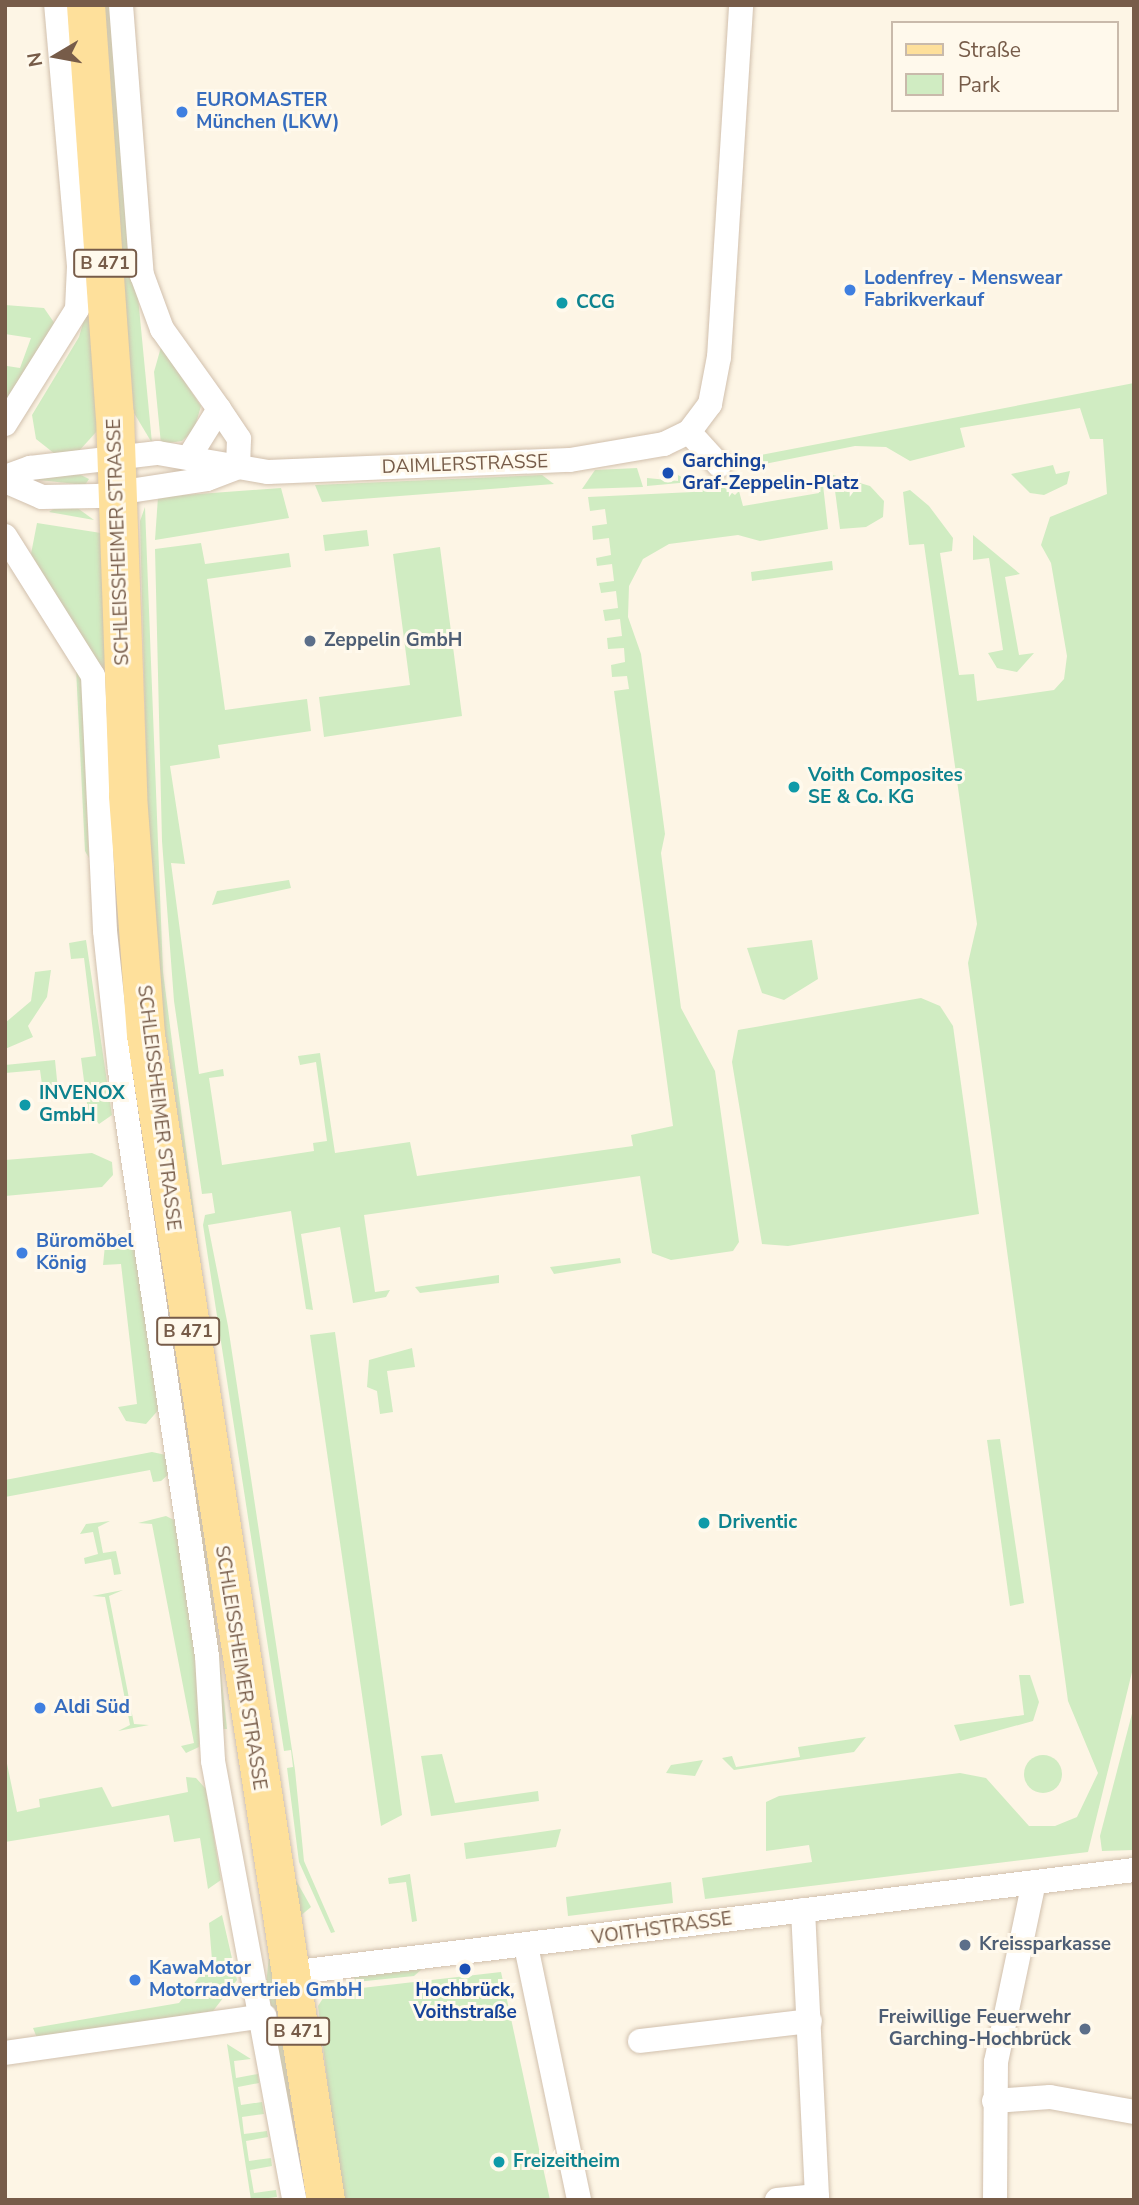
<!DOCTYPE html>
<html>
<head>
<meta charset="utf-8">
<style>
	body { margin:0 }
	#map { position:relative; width:1139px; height:2205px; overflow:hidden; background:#fdf5e5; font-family:"Nunito Sans",sans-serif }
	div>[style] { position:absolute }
	.green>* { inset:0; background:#d0ecc2 }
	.round { border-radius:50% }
	.roads { filter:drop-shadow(0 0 2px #d1c0ad) drop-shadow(0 0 2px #d1c0ad) }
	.minor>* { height:24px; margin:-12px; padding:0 12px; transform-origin:12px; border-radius:12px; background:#fff }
	.primary>* { height:38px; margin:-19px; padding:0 19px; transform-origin:19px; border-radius:19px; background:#fee09b }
	.dots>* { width:19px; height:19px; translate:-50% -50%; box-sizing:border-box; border:4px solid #fff9ec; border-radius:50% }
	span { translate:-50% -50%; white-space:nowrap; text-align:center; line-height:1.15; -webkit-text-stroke:6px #fff9ec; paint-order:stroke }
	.shield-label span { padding:2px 5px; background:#fff9ec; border:2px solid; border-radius:5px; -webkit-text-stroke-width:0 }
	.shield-label { font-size:18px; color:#775c49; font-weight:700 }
	.shop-label { font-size:19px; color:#366cbe; font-weight:700 }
	.left { translate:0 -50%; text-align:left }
	.culture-label { font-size:19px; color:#0d838f; font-weight:700 }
	.transit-label { font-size:19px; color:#164399; font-weight:700 }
	.street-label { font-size:19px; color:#775c49 }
	.service-label { font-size:19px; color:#4e5e75; font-weight:700 }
	.right { translate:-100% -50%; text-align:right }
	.frame { position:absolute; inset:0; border:7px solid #775c49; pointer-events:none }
	.legend { position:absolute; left:891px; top:21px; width:228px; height:91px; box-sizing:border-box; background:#fff9ec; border:2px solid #c9baab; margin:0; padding:9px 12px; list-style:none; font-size:21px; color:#775c49 }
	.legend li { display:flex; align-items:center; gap:14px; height:35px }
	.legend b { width:35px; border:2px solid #c9baab }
	.north { position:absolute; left:21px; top:21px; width:70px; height:70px; -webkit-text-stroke:5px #fff9ec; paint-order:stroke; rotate:260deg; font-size:19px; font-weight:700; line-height:28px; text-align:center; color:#775c49 }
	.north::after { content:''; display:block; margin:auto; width:24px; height:32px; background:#775c49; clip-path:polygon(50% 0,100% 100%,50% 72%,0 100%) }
</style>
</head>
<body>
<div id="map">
	<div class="green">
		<i style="clip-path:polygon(100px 5px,110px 5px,152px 443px,134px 413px)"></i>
		<i style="clip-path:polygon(89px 302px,98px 430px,78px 452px,55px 454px,36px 439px,32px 415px,79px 337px)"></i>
		<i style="clip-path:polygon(5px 305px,44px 308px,55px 324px,5px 406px,7px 366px,20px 368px,31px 338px,5px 334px)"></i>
		<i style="clip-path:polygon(161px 347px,201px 406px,194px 430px,182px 441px,161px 444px,154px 372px)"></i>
		<i style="clip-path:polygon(1134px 383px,1134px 1664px,1088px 1852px,705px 1899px,702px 1878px,812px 1862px,809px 1845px,766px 1851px,766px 1802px,779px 1796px,960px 1773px,986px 1778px,1029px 1826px,1055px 1826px,1077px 1817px,1098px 1773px,1068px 1701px,968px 963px,977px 924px,924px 544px,909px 545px,903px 492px,910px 490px,929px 506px,953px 538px,952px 551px,940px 553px,959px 675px,974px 674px,977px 701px,1054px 690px,1064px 679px,1067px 656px,1051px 563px,1041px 545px,1050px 517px,1107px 494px,1103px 439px,1090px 439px,1080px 408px,960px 428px,965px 447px,910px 461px,886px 447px,855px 446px,745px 468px,730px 461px)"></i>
		<i style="clip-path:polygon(1053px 465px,1056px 474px,1070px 471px,1067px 484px,1044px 495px,1030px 493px,1011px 474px)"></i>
		<i style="clip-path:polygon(637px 468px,643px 487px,582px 489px,595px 470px)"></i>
		<i style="clip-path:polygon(59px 473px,81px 475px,89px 479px,85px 485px,30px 479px)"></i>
		<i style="clip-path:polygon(542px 475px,554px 484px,322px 502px,315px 485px)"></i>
		<i style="clip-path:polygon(678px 475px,690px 482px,647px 486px,647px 478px,678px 481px)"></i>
		<i style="clip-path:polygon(833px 475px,870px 486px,884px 501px,883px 517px,866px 527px,840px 529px)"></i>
		<i style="clip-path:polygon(822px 476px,828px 529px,760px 541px,738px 535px,669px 544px,643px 559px,629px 586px,628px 617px,641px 654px,665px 834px,661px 853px,681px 1008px,715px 1071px,739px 1242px,733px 1251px,671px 1260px,652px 1253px,640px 1176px,364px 1215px,375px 1292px,390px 1290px,386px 1297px,353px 1303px,340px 1227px,301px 1234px,313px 1310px,306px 1309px,291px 1211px,208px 1225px,228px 1326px,295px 1770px,304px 1861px,335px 1932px,331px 1933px,299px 1862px,287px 1768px,293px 1767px,291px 1750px,284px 1751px,203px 1225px,205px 1215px,215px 1213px,212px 1193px,202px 1194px,174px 1001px,162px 841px,155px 549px,201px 543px,205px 564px,289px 553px,291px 567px,207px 579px,225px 710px,307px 699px,311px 731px,218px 745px,220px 758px,170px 766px,185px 864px,171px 863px,199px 1074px,223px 1069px,224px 1076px,209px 1078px,222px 1165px,314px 1151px,313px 1143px,327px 1141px,316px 1062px,300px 1065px,298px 1056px,320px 1053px,335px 1153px,410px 1142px,417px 1176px,633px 1146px,631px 1135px,673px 1126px,614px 691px,629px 689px,627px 676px,612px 677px,611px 665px,625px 662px,624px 648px,608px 649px,607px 638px,622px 636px,620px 619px,605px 621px,603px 610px,618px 608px,616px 591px,601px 593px,599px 583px,614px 581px,612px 564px,597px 566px,596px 558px,611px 555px,609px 538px,593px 540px,592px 526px,607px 524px,605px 509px,590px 511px,588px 497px,693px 492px,713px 480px,735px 495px,739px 491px,743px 506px,819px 493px,816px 477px)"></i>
		<i style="clip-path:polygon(281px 488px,289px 518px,155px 540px,158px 497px)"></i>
		<i style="clip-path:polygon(76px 507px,94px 520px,49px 512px,55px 508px)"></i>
		<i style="clip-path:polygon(145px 507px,163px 972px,201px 1265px,151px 941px,140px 521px)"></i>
		<i style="clip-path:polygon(37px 523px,101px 533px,227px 1729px,221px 1729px,117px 983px,97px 663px,31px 554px)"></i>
		<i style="clip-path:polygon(367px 530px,369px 546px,325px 551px,323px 535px)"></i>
		<i style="clip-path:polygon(973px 535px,1020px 574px,1005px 577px,1019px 655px,1034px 653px,1017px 672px,997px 668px,988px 653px,1003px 650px,989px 558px,973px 560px)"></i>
		<i style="clip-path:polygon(440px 547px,462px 716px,324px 737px,319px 697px,410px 685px,393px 554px)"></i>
		<i style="clip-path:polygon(832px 561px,833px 570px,752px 581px,751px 572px)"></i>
		<i style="clip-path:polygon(76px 668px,82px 674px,89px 858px,85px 851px)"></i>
		<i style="clip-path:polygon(289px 880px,291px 888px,212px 905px,217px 891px)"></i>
		<i style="clip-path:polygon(86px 940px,112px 1115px,99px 1124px,88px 1111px,81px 1058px,96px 1056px,84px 958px,71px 959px,69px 943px)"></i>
		<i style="clip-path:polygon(812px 940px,818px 979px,784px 1000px,762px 993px,747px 948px)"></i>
		<i style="clip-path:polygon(51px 970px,47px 997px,28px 1026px,33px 1037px,5px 1049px,5px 1023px,31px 1001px,35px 972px)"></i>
		<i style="clip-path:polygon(921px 998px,940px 1006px,953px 1026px,979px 1214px,788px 1246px,762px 1244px,732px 1062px,738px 1030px)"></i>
		<i style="clip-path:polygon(55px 1060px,58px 1090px,43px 1092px,40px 1070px,5px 1073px,5px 1065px)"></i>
		<i style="clip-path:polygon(92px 1153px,112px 1162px,113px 1175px,102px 1187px,5px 1196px,5px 1160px)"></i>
		<i style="clip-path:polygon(119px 1234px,136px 1241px,161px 1407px,146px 1424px,126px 1421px,118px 1407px,137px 1404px,121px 1264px,103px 1265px,105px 1245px)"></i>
		<i style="clip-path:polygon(620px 1258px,621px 1263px,554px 1274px,550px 1267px)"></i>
		<i style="clip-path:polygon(499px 1275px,499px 1283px,420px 1293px,415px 1287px)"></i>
		<i style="clip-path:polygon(335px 1332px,402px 1815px,381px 1826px,310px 1335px)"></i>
		<i style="clip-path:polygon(412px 1348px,415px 1367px,387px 1371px,393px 1412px,380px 1414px,377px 1391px,367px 1387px,369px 1360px)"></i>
		<i style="clip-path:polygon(1000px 1439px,1024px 1603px,1010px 1606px,987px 1440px)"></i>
		<i style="clip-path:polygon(152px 1452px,166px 1455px,169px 1474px,161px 1481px,153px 1482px,150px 1470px,5px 1497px,5px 1480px)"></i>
		<i style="clip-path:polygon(166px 1516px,176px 1521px,203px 1708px,199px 1747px,186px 1753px,181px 1746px,194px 1743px,152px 1524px,138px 1523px)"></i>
		<i style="clip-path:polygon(110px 1521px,98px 1527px,103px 1553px,116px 1551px,121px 1574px,114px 1575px,111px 1559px,85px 1564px,84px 1558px,98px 1554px,93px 1532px,80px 1534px,86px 1524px)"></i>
		<i style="clip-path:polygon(123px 1590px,109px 1596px,134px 1724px,149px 1725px,118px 1731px,130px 1725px,105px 1597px,92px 1596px)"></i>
		<i style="clip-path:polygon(1019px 1675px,1030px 1675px,1039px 1702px,1033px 1721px,960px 1741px,954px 1725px,1024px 1715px)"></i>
		<i style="clip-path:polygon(1134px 1706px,1134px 1850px,1102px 1851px,1100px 1836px)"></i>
		<i style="clip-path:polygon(866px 1737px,854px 1752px,734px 1770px,722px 1758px,732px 1756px,736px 1767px,800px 1757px,798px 1747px)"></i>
		<i style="clip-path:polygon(5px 1754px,17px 1812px,40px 1807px,39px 1799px,102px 1787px,112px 1807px,188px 1792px,186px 1777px,196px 1778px,206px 1789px,221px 1880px,208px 1889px,200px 1838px,174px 1842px,169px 1815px,5px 1842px)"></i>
		<i style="clip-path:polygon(442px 1754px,455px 1803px,538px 1791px,539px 1801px,431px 1816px,421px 1756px)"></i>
		<i class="round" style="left:1024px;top:1755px;width:38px;height:38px"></i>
		<i style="clip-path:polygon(703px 1760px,695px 1776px,666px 1773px,671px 1765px)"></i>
		<i style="clip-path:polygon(561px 1829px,556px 1847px,466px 1859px,464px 1843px)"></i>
		<i style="clip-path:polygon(410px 1874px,417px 1921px,412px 1922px,406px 1882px,389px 1884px,388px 1878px)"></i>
		<i style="clip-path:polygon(293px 1875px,311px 1907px,299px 1917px)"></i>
		<i style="clip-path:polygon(671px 1882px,673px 1903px,568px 1916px,566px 1897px)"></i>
		<i style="clip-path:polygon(222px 1915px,237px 1980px,213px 2011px,37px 2038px,33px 2028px,179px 2003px,212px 1960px,209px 1923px)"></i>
		<i style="clip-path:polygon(271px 1937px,314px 2200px,304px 2200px,266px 1985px)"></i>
		<i style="clip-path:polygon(422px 1969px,414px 1976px,356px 1982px,353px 1976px)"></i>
		<i style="clip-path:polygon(501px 1972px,550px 2200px,342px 2200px,318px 2006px,327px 1992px)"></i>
		<i style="clip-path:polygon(227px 2044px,251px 2059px,234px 2061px,236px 2078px,258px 2074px,259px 2083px,238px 2087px,241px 2105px,262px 2102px,264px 2114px,242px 2117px,244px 2134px,267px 2131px,268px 2137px,246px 2141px,249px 2161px,271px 2158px,272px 2166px,250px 2170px,254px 2193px,276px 2190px,277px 2197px,251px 2200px)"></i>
	</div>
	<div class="roads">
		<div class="minor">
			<i style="left:121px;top:5px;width:271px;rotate:85.6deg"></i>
			<i style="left:142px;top:275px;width:58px;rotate:69.7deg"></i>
			<i style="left:162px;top:329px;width:98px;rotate:54.5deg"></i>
			<i style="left:219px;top:409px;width:53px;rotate:121.9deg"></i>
			<i style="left:219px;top:409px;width:36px;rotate:56deg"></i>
			<i style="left:239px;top:439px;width:28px;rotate:92deg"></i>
			<i style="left:5px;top:424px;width:136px;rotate:-57.9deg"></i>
			<i style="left:77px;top:309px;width:43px;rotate:-87.3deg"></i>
			<i style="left:79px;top:266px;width:262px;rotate:-95deg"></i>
			<i style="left:689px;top:432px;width:45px;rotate:47.7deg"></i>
			<i style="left:5px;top:477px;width:27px;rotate:-20deg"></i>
			<i style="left:30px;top:468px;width:129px;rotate:-6.7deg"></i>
			<i style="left:158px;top:453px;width:112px;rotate:9.8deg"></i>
			<i style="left:268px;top:472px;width:302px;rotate:-2.3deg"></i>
			<i style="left:570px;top:460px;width:95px;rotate:-9.7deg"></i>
			<i style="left:664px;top:444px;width:28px;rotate:-26deg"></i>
			<i style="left:689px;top:432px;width:35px;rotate:-53deg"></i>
			<i style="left:710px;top:404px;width:48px;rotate:-79.2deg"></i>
			<i style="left:719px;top:357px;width:353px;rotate:-86.4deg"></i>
			<i style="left:5px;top:481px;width:40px;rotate:23.4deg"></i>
			<i style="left:42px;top:497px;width:55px;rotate:-1deg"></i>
			<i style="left:97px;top:496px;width:111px;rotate:-8.8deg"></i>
			<i style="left:207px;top:479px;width:33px;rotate:-21deg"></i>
			<i style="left:5px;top:536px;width:165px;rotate:57.8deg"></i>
			<i style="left:93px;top:676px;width:255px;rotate:87.3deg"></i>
			<i style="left:105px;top:931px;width:141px;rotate:83.9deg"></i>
			<i style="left:120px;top:1071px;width:591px;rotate:81.54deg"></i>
			<i style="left:207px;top:1656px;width:105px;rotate:86.7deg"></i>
			<i style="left:213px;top:1761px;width:446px;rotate:79.5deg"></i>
			<i style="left:803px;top:1910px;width:290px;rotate:87.2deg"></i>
			<i style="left:526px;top:1946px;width:259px;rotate:78.2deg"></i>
			<i style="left:289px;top:1973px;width:851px;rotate:-6.95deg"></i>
			<i style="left:640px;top:2041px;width:171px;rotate:-6.7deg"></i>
			<i style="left:5px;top:2053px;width:262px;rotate:-8.1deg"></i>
			<i style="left:994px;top:2101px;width:56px;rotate:-4.1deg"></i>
			<i style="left:1050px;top:2097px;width:85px;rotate:10.1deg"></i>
			<i style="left:777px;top:2200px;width:40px;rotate:-5.7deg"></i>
			<i style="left:995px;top:2200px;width:138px;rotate:-89.6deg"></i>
			<i style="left:996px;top:2062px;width:184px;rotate:-78.1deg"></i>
		</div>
		<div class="primary">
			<i style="left:86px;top:5px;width:411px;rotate:86deg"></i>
			<i style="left:115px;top:415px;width:381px;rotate:88deg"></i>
			<i style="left:128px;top:796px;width:240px;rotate:85.7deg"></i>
			<i style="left:146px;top:1035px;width:1179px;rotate:81.22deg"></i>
		</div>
	</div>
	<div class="dots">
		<i style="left:182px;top:112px;background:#3f7fe0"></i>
		<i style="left:850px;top:290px;background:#3f7fe0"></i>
		<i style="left:562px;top:303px;background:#0f9aa8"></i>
		<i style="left:668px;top:473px;background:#1a4fb4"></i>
		<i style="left:310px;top:641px;background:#5c6f8a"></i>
		<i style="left:794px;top:787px;background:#0f9aa8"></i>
		<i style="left:25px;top:1105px;background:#0f9aa8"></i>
		<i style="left:22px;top:1253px;background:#3f7fe0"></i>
		<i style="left:704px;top:1523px;background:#0f9aa8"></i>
		<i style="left:40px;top:1708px;background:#3f7fe0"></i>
		<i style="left:965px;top:1945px;background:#5c6f8a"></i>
		<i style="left:465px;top:1969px;background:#1a4fb4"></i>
		<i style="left:135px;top:1980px;background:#3f7fe0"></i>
		<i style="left:1085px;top:2029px;background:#5c6f8a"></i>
		<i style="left:499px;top:2162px;background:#0f9aa8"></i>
	</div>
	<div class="shield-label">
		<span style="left:105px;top:263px">B 471</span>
		<span style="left:188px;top:1331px">B 471</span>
		<span style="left:298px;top:2031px">B 471</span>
	</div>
	<div class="shop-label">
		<span class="left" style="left:196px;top:112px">EUROMASTER<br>München (LKW)</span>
		<span class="left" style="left:864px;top:290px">Lodenfrey - Menswear<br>Fabrikverkauf</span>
		<span class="left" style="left:36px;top:1253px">Büromöbel<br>König</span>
		<span class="left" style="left:54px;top:1708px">Aldi Süd</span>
		<span class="left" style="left:149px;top:1980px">KawaMotor<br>Motorradvertrieb GmbH</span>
	</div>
	<div class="culture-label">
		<span class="left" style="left:576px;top:303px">CCG</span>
		<span class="left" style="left:808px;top:787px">Voith Composites<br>SE &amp; Co. KG</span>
		<span class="left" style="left:39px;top:1105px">INVENOX<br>GmbH</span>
		<span class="left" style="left:718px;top:1523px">Driventic</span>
		<span class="left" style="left:513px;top:2162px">Freizeitheim</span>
	</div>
	<div class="transit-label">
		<span class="left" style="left:682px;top:473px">Garching,<br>Graf-Zeppelin-Platz</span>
		<span style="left:465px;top:2002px">Hochbrück,<br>Voithstraße</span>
	</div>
	<div class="street-label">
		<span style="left:465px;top:465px;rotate:-2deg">DAIMLERSTRASSE</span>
		<span style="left:119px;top:542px;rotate:-92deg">SCHLEISSHEIMER STRASSE</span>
		<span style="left:158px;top:1108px;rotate:83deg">SCHLEISSHEIMER STRASSE</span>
		<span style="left:240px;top:1668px;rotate:81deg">SCHLEISSHEIMER STRASSE</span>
		<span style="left:662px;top:1929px;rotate:-8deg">VOITHSTRASSE</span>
	</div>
	<div class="service-label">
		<span class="left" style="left:324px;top:641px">Zeppelin GmbH</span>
		<span class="left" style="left:979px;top:1945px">Kreissparkasse</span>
		<span class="right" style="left:1071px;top:2029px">Freiwillige Feuerwehr<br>Garching-Hochbrück</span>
	</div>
	<div class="frame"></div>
	<ul class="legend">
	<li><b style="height:9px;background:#fee09b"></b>Straße</li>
	<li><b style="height:19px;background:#d0ecc2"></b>Park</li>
	</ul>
	<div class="north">N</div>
</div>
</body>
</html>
